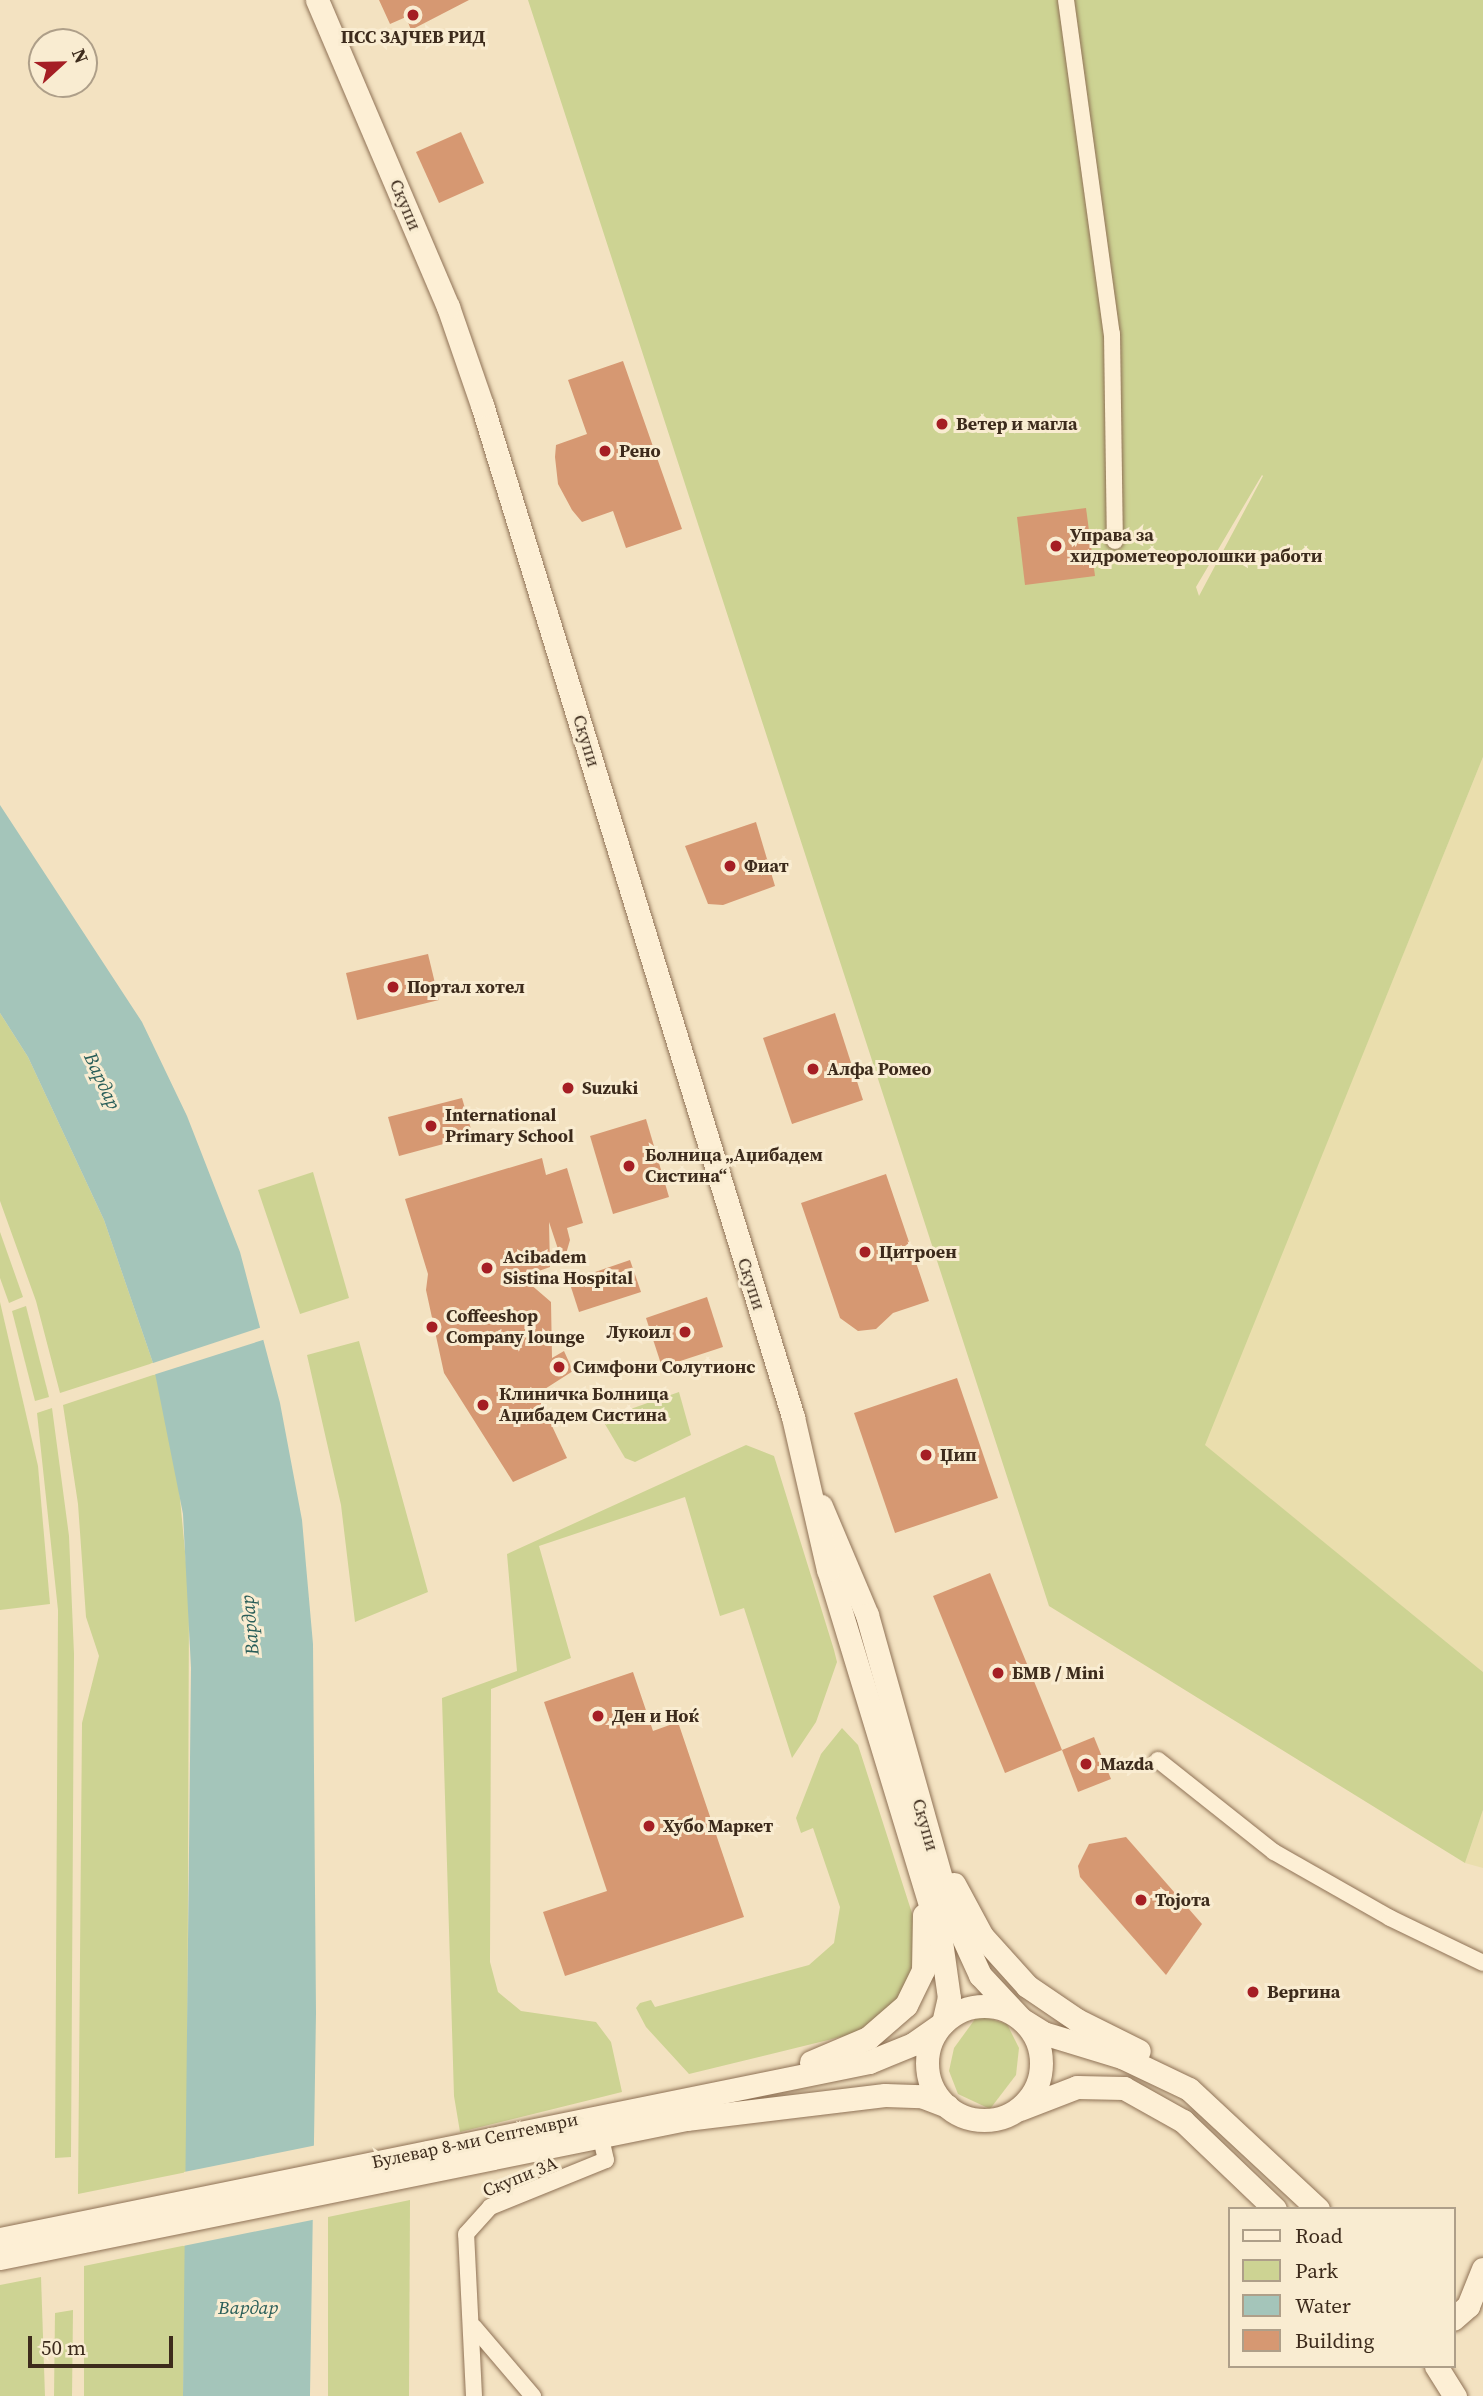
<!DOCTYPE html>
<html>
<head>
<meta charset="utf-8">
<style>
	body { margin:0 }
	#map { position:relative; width:1483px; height:2396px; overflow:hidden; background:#f3e2c1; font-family:"Source Serif 4",serif }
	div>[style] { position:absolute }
	.farmland>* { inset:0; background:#eadead }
	.green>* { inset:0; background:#cdd393 }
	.water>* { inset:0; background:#a4c5ba }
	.pier>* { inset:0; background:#f3e2c1 }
	.building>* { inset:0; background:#d69872 }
	.roads { filter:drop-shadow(0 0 2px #8f7256) drop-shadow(0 0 2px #8f7256) }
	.street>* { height:16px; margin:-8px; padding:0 8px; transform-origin:8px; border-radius:8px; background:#fdefd5 }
	.secondary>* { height:23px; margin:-11.5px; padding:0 11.5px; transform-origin:11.5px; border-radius:11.5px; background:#fdefd5 }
	.secondary>.ring { margin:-11.5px; padding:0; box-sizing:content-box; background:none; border:23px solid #fdefd5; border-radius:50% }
	.dots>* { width:19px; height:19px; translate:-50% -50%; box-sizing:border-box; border:4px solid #f9ecd1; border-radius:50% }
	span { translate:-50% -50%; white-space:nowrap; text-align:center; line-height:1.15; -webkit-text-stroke:6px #f9ecd1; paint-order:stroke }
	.poi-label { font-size:18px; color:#3d2b1c; font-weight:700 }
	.left { translate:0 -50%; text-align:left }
	.right { translate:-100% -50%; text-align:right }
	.street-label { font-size:18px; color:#3d2b1c }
	.water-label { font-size:19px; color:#295e59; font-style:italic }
	.legend { position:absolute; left:1228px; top:2207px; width:228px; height:161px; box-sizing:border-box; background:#f9ecd1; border:2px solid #ae9f89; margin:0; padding:9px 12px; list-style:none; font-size:21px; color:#3d2b1c }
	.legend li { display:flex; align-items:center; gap:14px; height:35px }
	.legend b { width:35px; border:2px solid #ae9f89 }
	.north { position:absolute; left:28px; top:28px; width:70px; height:70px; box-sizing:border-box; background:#f9ecd1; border:2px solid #ae9f89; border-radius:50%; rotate:68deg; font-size:19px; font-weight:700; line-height:28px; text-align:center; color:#3d2b1c }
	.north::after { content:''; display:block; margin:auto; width:24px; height:32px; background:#a51e24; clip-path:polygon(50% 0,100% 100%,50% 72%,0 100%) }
	.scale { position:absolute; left:28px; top:2336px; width:145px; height:32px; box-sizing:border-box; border:4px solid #3d2b1c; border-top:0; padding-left:9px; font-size:21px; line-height:24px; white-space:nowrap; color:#3d2b1c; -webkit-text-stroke:5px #f9ecd1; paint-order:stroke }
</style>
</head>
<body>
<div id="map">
	<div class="farmland">
		<i style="clip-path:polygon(1483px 757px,1483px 1672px,1204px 1445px)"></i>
		<i style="clip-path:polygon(1483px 1810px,1483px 1868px,1465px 1863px)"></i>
	</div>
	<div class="green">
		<i style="clip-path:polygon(evenodd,528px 0,1483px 0,1483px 757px,1205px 1445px,1483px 1672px,1483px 1810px,1465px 1863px,1049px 1606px,528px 0,1262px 475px,1263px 476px,1199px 596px,1196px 587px,1262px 475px)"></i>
		<i style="clip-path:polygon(0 1013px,28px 1057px,104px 1220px,153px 1363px,60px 1393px,36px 1301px,0 1201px)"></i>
		<i style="clip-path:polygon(313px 1172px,349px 1298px,300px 1314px,258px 1190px)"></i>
		<i style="clip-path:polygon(0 1232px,23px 1297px,9px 1303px,0 1278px)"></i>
		<i style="clip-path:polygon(0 1302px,38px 1466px,50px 1604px,0 1610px)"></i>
		<i style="clip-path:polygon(26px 1306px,49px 1397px,35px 1401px,12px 1311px)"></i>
		<i style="clip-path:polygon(359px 1341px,428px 1592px,355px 1622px,341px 1505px,307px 1355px)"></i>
		<i style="clip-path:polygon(156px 1374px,178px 1477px,189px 1594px,187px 2172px,78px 2194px,82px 1723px,99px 1656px,86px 1617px,78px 1504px,63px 1405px)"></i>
		<i style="clip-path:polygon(679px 1392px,691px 1435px,635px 1462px,625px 1458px,602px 1419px)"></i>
		<i style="clip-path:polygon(52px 1408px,69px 1536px,74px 1654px,71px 2157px,55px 2158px,58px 1610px,37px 1413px)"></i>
		<i style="clip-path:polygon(746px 1445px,774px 1456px,834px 1650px,837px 1662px,816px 1722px,792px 1758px,744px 1608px,720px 1616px,685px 1497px,539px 1546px,571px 1658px,491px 1689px,490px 1962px,498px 1992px,521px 2011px,596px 2022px,611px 2042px,622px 2092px,460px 2132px,454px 2096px,442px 1698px,517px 1671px,507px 1554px)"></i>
		<i style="clip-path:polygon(842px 1728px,858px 1745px,919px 1935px,906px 1990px,865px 2031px,689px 2074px,646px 2027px,636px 2008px,640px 2003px,651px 2000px,655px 2007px,809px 1965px,834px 1943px,840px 1907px,813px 1828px,801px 1833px,796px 1818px,821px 1754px)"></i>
		<i style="clip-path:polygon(978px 2015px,1007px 2024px,1019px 2048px,1016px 2075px,990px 2109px,958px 2094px,949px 2071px,954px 2048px)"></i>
		<i style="clip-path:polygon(410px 2200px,409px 2396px,328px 2396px,328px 2217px)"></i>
		<i style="clip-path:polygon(187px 2245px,183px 2396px,84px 2396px,84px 2266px)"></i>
		<i style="clip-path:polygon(41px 2277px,45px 2396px,0 2396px,0 2285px)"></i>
		<i style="clip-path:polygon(73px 2310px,72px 2396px,54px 2396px,55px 2313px)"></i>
	</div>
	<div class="water">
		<i style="clip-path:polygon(0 805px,142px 1022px,187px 1116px,240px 1252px,280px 1403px,302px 1520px,313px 1644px,316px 2013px,310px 2396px,183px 2396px,191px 1668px,183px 1514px,153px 1363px,104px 1220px,28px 1057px,0 1013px)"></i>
	</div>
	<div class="pier">
		<i style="clip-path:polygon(262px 1327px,266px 1339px,153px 1375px,150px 1364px)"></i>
		<i style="clip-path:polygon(317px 2145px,317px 2219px,183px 2246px,184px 2172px)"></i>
	</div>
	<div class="building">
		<i style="clip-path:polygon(379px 0,469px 0,411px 30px,406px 17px,390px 24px)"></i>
		<i style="clip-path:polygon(461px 132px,484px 183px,439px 203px,416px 152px)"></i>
		<i style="clip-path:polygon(623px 361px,682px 529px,626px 548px,613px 511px,582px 522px,572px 510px,558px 484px,555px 457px,556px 445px,587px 434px,568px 380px)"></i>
		<i style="clip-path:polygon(1086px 508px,1095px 576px,1025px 585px,1017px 517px)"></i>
		<i style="clip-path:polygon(756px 822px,775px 886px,723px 905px,708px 904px,685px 846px)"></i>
		<i style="clip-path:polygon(428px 954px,439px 1000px,357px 1020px,346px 973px)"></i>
		<i style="clip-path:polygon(835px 1013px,863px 1100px,792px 1124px,763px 1038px)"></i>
		<i style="clip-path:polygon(462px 1098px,473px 1136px,399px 1156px,388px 1117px)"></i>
		<i style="clip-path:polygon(646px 1119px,669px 1197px,613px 1214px,590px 1136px)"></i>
		<i style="clip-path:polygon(542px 1158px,546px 1175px,567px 1168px,583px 1223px,567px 1228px,570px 1240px,563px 1264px,549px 1222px,550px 1267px,522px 1277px,551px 1302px,552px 1358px,564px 1351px,573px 1371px,537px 1394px,567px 1458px,513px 1482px,444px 1373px,426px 1290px,428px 1274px,405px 1199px)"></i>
		<i style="clip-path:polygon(886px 1174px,929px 1301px,893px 1313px,876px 1329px,858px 1331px,840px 1318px,801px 1203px)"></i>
		<i style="clip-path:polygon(630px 1260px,641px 1292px,579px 1312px,569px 1281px)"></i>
		<i style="clip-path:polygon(707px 1297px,723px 1347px,662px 1367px,646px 1318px)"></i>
		<i style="clip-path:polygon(957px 1378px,998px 1498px,895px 1533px,854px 1413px)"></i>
		<i style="clip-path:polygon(990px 1573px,1062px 1750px,1005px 1773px,933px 1596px)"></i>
		<i style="clip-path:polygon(633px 1672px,653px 1731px,678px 1722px,744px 1917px,565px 1976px,543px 1912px,607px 1891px,544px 1702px)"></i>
		<i style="clip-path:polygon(1094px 1737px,1111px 1779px,1078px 1792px,1062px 1750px)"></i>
		<i style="clip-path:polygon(1126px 1837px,1202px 1924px,1166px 1975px,1080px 1877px,1078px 1866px,1089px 1844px)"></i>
	</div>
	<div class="roads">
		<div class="street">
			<i style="left:1066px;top:0;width:337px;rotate:82.2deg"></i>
			<i style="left:1112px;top:334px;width:207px;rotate:89.2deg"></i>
			<i style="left:1158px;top:1760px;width:148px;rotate:38.4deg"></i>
			<i style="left:1274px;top:1852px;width:133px;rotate:29.6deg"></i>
			<i style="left:1390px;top:1918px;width:103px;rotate:25.8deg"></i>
			<i style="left:474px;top:2327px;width:91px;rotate:49.5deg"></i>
			<i style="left:474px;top:2396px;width:162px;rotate:-92.8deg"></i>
			<i style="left:466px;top:2234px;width:36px;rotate:-48deg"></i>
			<i style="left:490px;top:2207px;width:125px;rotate:-22.1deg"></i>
			<i style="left:606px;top:2160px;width:27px;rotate:-103deg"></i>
		</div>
		<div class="secondary">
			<i style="left:821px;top:1506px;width:118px;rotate:67.1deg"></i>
			<i style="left:867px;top:1615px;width:303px;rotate:74.3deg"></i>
			<i style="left:949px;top:1907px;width:75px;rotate:65.5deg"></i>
			<i style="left:980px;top:1975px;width:60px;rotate:47deg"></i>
			<i style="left:1021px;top:2019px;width:26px;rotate:32deg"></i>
			<i style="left:1043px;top:2033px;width:83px;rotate:16.9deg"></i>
			<i style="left:1122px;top:2057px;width:74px;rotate:25.5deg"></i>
			<i style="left:1189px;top:2089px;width:176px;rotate:42.9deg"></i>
			<i style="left:954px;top:1884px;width:59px;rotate:61.7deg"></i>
			<i style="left:982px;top:1936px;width:67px;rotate:48deg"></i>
			<i style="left:1027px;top:1986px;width:60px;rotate:34.2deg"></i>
			<i style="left:1077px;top:2020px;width:69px;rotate:26.6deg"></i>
			<i class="ring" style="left:927px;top:2006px;width:91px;height:91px"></i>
			<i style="left:811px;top:2062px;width:62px;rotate:-22.8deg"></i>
			<i style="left:868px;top:2038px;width:50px;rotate:-41deg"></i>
			<i style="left:906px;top:2005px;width:39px;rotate:-64deg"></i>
			<i style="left:923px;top:1970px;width:55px;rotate:-89deg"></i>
			<i style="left:1020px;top:2109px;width:61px;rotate:-21.1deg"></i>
			<i style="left:1077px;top:2087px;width:47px;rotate:1.2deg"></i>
			<i style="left:1124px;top:2088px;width:68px;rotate:29.2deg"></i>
			<i style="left:1183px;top:2121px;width:127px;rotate:43.7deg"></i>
			<i style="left:0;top:2239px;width:887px;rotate:-11.51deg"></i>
			<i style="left:869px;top:2062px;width:48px;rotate:-22.2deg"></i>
			<i style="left:913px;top:2044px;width:37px;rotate:-35deg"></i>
			<i style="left:943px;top:2023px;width:26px;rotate:-77deg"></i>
			<i style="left:949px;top:1998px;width:58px;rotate:-98deg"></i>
			<i style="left:941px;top:1941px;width:388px;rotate:-106.9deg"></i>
			<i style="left:828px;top:1570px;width:157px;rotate:-102.9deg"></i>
			<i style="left:793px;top:1417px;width:1059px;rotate:-107.08deg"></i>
			<i style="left:482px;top:405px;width:104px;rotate:-109.1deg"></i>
			<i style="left:448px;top:307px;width:334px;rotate:-113.1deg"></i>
			<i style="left:0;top:2258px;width:700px;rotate:-11.45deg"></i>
			<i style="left:686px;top:2119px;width:200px;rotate:-6.9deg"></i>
			<i style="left:885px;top:2095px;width:36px;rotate:2deg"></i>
			<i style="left:921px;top:2096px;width:28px;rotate:21deg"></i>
			<i style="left:1453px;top:2319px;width:20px;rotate:-41deg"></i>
			<i style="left:1468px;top:2306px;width:40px;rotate:-68deg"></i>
			<i style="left:1436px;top:2366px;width:36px;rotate:58deg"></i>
		</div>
	</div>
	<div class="dots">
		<i style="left:413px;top:15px;background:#a51e24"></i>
		<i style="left:942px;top:424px;background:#a51e24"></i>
		<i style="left:605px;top:451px;background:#a51e24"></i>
		<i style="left:1056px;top:546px;background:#a51e24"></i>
		<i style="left:730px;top:866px;background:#a51e24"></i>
		<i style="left:393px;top:987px;background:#a51e24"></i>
		<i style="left:813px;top:1069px;background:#a51e24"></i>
		<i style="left:568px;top:1088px;background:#a51e24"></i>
		<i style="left:431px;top:1126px;background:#a51e24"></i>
		<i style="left:629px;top:1166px;background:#a51e24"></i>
		<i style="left:865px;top:1252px;background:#a51e24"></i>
		<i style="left:487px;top:1268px;background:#a51e24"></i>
		<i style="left:432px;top:1327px;background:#a51e24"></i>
		<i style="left:685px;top:1332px;background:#a51e24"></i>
		<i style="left:559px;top:1367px;background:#a51e24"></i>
		<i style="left:483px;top:1405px;background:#a51e24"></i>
		<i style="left:926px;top:1455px;background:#a51e24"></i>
		<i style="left:998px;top:1673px;background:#a51e24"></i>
		<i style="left:598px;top:1716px;background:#a51e24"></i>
		<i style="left:1086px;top:1764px;background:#a51e24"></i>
		<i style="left:649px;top:1826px;background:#a51e24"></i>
		<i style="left:1141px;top:1900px;background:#a51e24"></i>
		<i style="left:1253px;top:1992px;background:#a51e24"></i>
	</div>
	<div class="poi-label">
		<span style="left:413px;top:37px">ПСС ЗАЈЧЕВ РИД</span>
		<span class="left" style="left:956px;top:424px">Ветер и магла</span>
		<span class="left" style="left:619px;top:451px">Рено</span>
		<span class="left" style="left:1070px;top:546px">Управа за<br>хидрометеоролошки работи</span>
		<span class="left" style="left:744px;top:866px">Фиат</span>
		<span class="left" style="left:407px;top:987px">Портал хотел</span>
		<span class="left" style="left:827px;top:1069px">Алфа Ромео</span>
		<span class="left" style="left:582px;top:1088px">Suzuki</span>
		<span class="left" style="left:445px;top:1126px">International<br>Primary School</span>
		<span class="left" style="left:645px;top:1166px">Болница „Аџибадем<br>Систина“</span>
		<span class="left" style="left:879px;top:1252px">Цитроен</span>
		<span class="left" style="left:503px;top:1268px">Acibadem<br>Sistina Hospital</span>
		<span class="left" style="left:446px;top:1327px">Coffeeshop<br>Company lounge</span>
		<span class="right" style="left:671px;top:1332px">Лукоил</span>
		<span class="left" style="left:573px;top:1367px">Симфони Солутионс</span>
		<span class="left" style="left:499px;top:1405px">Клиничка Болница<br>Аџибадем Систина</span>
		<span class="left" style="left:940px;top:1455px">Џип</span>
		<span class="left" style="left:1012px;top:1673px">БМВ / Mini</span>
		<span class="left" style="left:612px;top:1716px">Ден и Ноќ</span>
		<span class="left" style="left:1100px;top:1764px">Mazda</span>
		<span class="left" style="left:663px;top:1826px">Хубо Маркет</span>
		<span class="left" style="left:1155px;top:1900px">Тојота</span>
		<span class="left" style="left:1267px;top:1992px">Вергина</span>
	</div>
	<div class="street-label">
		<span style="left:405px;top:205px;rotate:67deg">Скупи</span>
		<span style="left:586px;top:741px;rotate:73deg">Скупи</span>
		<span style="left:751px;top:1284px;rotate:72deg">Скупи</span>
		<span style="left:925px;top:1825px;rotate:74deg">Скупи</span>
		<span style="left:475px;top:2141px;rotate:-12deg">Булевар 8-ми Септември</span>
		<span style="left:520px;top:2177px;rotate:-22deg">Скупи 3А</span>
	</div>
	<div class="water-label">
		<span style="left:102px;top:1081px;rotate:65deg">Вардар</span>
		<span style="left:250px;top:1625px;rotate:-95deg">Вардар</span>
		<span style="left:248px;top:2308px">Вардар</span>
	</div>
	<ul class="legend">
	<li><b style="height:9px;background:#fdefd5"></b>Road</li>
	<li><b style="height:19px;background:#cdd393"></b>Park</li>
	<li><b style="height:19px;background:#a4c5ba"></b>Water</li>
	<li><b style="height:19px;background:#d69872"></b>Building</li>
	</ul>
	<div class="north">N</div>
	<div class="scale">50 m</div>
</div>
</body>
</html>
